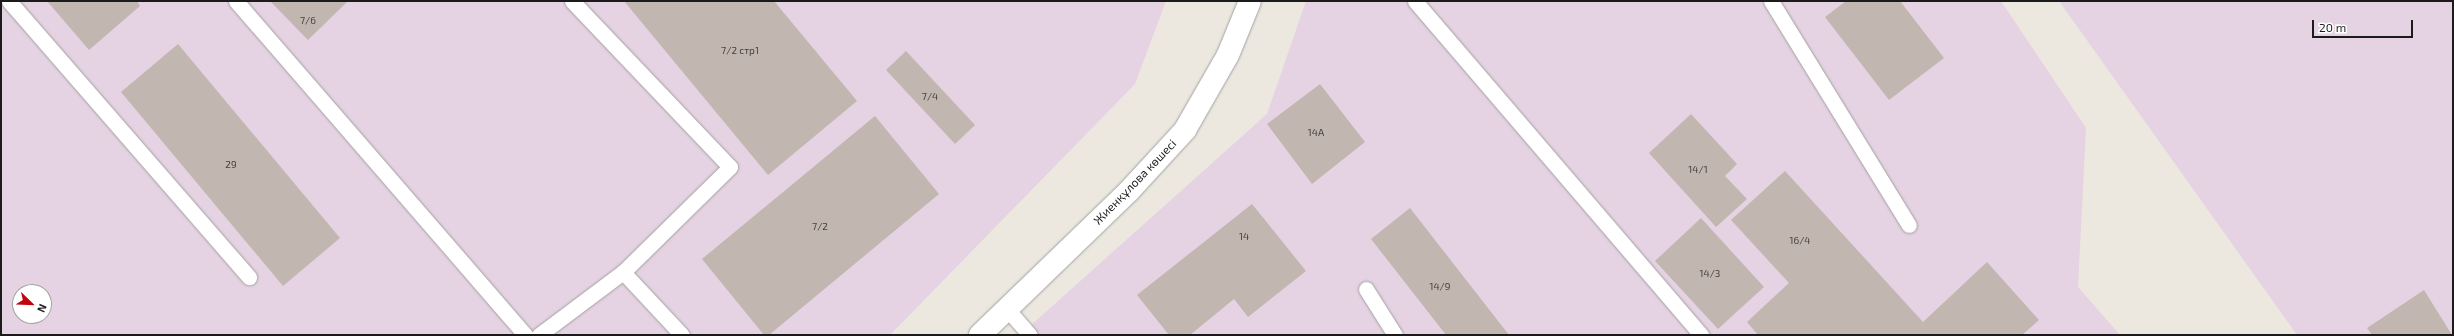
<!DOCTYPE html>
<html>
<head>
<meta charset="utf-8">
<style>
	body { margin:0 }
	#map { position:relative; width:2454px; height:336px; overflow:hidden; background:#ece8e0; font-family:"Exo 2",sans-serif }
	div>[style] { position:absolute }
	.industrial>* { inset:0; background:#e5d2e2 }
	.building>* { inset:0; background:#c1b7b0 }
	.roads { filter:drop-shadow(0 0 1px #a2a2a2) drop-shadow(0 0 1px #a2a2a2) }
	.service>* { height:15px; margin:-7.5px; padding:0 7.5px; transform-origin:7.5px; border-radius:7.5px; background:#fff }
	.tertiary>* { height:22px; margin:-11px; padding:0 11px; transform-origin:11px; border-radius:11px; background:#fff }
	span { translate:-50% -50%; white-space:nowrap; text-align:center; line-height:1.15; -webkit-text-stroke:3.5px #fff; paint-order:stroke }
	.number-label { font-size:10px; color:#444240 }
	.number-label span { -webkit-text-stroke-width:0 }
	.street-label { font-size:12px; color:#1b1b1b }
	.frame { position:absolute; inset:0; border:2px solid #1b1b1b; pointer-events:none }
	.north { position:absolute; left:12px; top:284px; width:40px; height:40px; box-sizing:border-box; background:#fff; border:1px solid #a4a4a4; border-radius:50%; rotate:113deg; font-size:11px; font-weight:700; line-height:16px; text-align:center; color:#1b1b1b }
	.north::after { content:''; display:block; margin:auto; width:14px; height:18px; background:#c0050c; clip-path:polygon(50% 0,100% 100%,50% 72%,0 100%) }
	.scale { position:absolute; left:2312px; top:20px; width:101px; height:18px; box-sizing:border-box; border:2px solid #1b1b1b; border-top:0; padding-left:5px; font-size:12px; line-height:14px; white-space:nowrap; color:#1b1b1b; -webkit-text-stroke:3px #fff; paint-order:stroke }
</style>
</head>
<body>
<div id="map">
	<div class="industrial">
		<i style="clip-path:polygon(evenodd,1px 1px,1166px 1px,1135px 84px,890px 335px,1px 335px,1px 1px,20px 292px,44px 292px,44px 316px,20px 316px,20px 292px)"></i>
		<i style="clip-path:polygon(1306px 1px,2001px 1px,2086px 128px,2078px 287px,2120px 335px,1020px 335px,1267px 114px)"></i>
		<i style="clip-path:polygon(2059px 1px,2453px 1px,2453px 335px,2297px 335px)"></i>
	</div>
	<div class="building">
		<i style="clip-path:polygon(47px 1px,137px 1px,140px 6px,89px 50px)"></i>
		<i style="clip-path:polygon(270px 1px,348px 1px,308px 40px)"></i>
		<i style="clip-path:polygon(624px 1px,774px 1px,857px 101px,768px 175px)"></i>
		<i style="clip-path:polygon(1846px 1px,1900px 1px,1944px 58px,1889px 100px,1825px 17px)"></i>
		<i style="clip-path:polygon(178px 44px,340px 238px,283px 286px,121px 92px)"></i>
		<i style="clip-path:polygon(906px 51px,975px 125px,955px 144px,886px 70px)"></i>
		<i style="clip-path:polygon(1320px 84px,1365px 142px,1312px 184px,1267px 124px)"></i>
		<i style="clip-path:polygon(1691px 114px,1737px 164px,1725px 176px,1747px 199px,1716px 227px,1649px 153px)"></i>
		<i style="clip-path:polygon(875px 116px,939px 194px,769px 335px,764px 335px,702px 259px)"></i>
		<i style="clip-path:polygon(1785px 171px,1923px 322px,1987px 262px,2039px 320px,2022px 335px,1758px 335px,1747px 322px,1789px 283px,1731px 220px)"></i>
		<i style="clip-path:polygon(1252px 204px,1306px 271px,1248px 317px,1234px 299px,1190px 335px,1169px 335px,1137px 295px)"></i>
		<i style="clip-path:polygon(1410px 208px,1509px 335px,1446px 335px,1371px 239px)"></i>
		<i style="clip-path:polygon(1701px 218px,1764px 287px,1718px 329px,1655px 261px)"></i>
		<i style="clip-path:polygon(2424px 290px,2452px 335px,2372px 335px,2367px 328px)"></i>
	</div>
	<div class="roads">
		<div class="service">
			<i style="left:9px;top:1px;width:366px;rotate:49deg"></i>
			<i style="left:236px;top:1px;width:442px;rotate:49.1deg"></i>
			<i style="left:572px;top:1px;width:229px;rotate:46.4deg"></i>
			<i style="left:730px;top:167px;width:150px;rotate:135.5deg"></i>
			<i style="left:1415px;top:1px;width:440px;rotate:49.4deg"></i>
			<i style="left:1771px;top:1px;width:263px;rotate:58.4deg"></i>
			<i style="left:1366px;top:289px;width:54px;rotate:57.8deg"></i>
			<i style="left:1008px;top:310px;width:33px;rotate:49deg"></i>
			<i style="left:539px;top:335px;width:105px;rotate:-36.9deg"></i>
			<i style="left:623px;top:272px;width:86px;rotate:46.9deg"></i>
		</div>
		<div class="tertiary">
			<i style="left:980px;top:335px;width:207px;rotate:-44deg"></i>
			<i style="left:1129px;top:191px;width:83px;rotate:-47.4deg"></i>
			<i style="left:1185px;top:130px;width:86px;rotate:-60.2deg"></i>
			<i style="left:1228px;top:55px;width:58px;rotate:-67.8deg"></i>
		</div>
	</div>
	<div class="number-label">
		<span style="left:308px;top:21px">7/6</span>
		<span style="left:740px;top:51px">7/2 стр1</span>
		<span style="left:930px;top:97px">7/4</span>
		<span style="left:1316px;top:133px">14А</span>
		<span style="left:231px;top:165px">29</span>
		<span style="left:1698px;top:170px">14/1</span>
		<span style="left:820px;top:227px">7/2</span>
		<span style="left:1244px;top:237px">14</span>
		<span style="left:1800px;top:241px">16/4</span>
		<span style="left:1710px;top:274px">14/3</span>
		<span style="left:1440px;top:287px">14/9</span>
	</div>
	<div class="street-label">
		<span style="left:1135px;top:182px;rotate:-46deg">Жиенқұлова көшесі</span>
	</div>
	<div class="frame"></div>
	<div class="north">N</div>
	<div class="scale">20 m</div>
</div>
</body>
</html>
